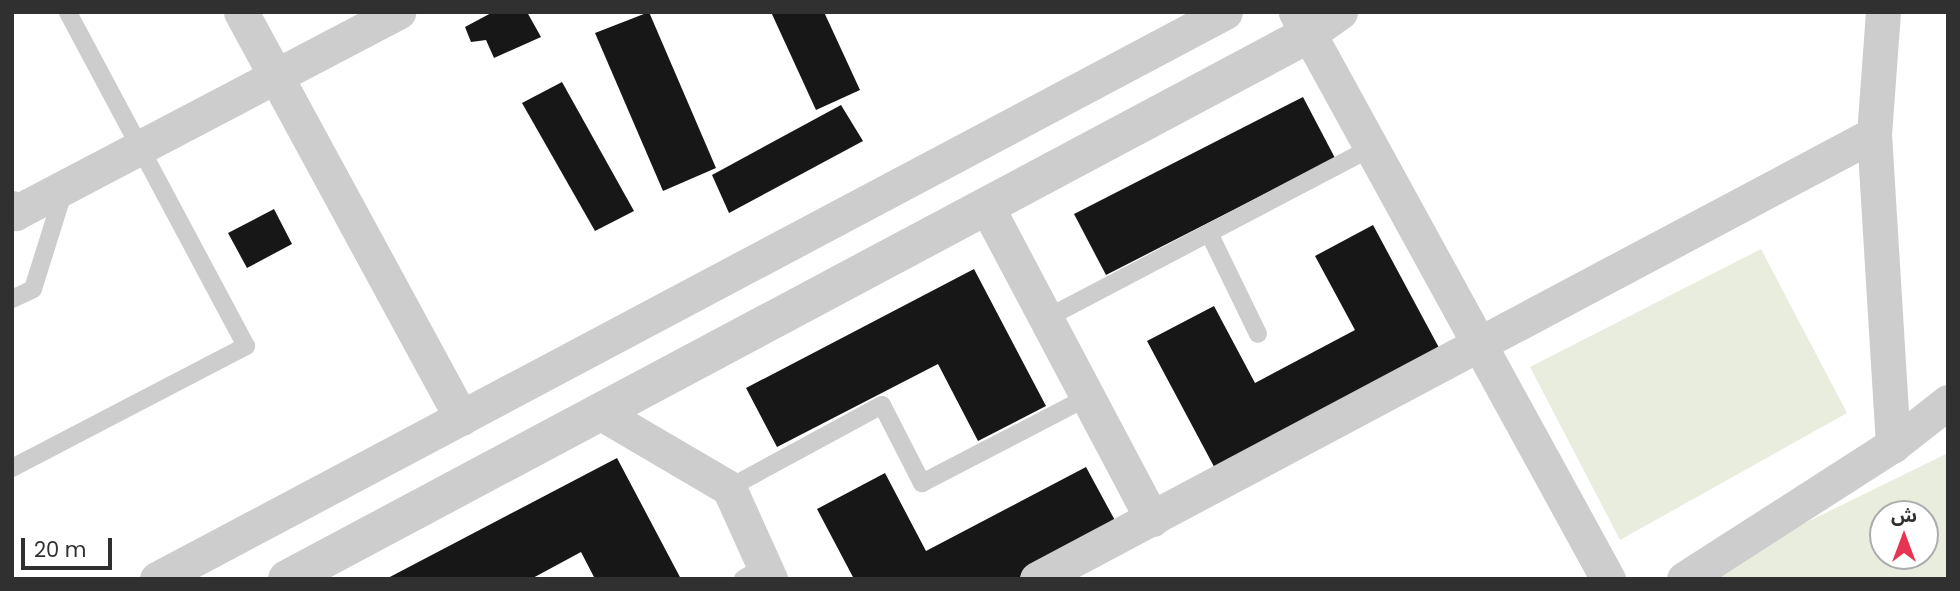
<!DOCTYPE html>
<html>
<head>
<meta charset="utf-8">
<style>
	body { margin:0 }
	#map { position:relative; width:1960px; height:591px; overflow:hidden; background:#fff; font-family:Poppins,"Noto Sans Arabic",sans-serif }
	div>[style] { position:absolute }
	.green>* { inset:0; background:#e8edde }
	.building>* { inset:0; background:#171717 }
	.service>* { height:18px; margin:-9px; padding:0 9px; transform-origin:9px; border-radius:9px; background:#cdcdcd }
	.minor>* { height:35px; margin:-17.5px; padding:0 17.5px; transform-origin:17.5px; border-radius:17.5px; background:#cdcdcd }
	.tertiary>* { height:38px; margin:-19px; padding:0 19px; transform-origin:19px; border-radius:19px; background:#cdcdcd }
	span { translate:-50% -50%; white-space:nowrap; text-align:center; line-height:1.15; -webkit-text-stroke:7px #fff; paint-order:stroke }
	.frame { position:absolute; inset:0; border:14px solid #303030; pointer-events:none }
	.north { position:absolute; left:1869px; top:500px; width:70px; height:70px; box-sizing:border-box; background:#fff; border:2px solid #acacac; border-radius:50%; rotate:0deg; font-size:19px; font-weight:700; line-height:28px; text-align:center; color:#303030 }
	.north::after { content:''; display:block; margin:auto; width:24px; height:32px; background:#e73354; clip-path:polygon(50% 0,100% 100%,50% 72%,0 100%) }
	.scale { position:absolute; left:21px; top:538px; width:91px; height:32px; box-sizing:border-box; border:4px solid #303030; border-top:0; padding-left:9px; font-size:21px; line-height:24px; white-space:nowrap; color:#303030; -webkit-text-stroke:5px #fff; paint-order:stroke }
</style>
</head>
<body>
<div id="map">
	<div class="green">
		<i style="clip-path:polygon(1761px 249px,1847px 413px,1620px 540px,1530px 367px)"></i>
		<i style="clip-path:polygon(evenodd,1948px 453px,1948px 579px,1691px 579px,1948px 453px,1883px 514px,1925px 514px,1925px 556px,1883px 556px,1883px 514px)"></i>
	</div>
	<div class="building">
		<i style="clip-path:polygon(493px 12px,527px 12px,541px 37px,494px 58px,486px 40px,471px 42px,465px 27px)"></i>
		<i style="clip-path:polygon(649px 12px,716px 168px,663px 191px,595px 33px)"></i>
		<i style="clip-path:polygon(771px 12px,824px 12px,860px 90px,816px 110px)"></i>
		<i style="clip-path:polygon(562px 82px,634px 211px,595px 231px,522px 103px)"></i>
		<i style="clip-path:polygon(1303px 97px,1335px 158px,1106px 275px,1074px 214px)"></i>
		<i style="clip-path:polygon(841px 105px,863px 141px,729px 213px,712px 175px)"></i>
		<i style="clip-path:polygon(274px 209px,292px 244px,247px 268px,228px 233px)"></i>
		<i style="clip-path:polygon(1373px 225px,1444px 357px,1219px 476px,1147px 341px,1214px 306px,1255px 383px,1355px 330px,1315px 256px)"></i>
		<i style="clip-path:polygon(974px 269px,1046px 406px,978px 441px,938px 364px,777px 447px,746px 388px)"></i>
		<i style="clip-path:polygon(617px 458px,681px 579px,595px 579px,581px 552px,531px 579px,386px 579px)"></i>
		<i style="clip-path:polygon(1086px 467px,1118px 526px,1016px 579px,854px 579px,817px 509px,885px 473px,926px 551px)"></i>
	</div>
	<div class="service">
		<i style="left:1209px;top:233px;width:112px;rotate:64.1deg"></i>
		<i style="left:12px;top:299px;width:23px;rotate:-25deg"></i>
		<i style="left:33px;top:289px;width:104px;rotate:-72.6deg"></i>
		<i style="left:1045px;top:319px;width:368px;rotate:-27.7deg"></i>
		<i style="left:12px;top:468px;width:264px;rotate:-27.5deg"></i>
		<i style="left:246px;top:346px;width:378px;rotate:-118.1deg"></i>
		<i style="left:729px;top:488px;width:174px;rotate:-28.5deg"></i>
		<i style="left:882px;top:405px;width:88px;rotate:62.9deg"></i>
		<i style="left:922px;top:483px;width:185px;rotate:-27.4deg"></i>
		<i style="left:743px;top:579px;width:23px;rotate:-31deg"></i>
	</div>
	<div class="minor">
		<i style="left:241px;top:12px;width:462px;rotate:61.5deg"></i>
		<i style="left:1340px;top:12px;width:38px;rotate:145deg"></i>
		<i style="left:1309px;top:34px;width:622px;rotate:61.25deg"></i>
		<i style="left:1883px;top:12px;width:122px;rotate:94.2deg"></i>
		<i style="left:1874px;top:134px;width:312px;rotate:86.5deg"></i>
		<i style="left:12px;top:208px;width:6px;rotate:59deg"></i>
		<i style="left:15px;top:213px;width:433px;rotate:-27.7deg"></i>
		<i style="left:988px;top:209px;width:351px;rotate:62.1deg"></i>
		<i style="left:601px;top:413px;width:148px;rotate:30.4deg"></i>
		<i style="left:729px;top:488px;width:100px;rotate:65.7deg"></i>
		<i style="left:157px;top:579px;width:1209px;rotate:-27.96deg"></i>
		<i style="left:1037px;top:579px;width:948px;rotate:-28deg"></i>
		<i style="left:1684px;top:579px;width:248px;rotate:-32.7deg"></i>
		<i style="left:1893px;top:445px;width:70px;rotate:-38deg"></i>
	</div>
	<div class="tertiary">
		<i style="left:287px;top:579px;width:1158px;rotate:-28.07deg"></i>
		<i style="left:1309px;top:34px;width:25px;rotate:-117deg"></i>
	</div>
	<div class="frame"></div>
	<div class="north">ش</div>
	<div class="scale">20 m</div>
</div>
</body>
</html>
